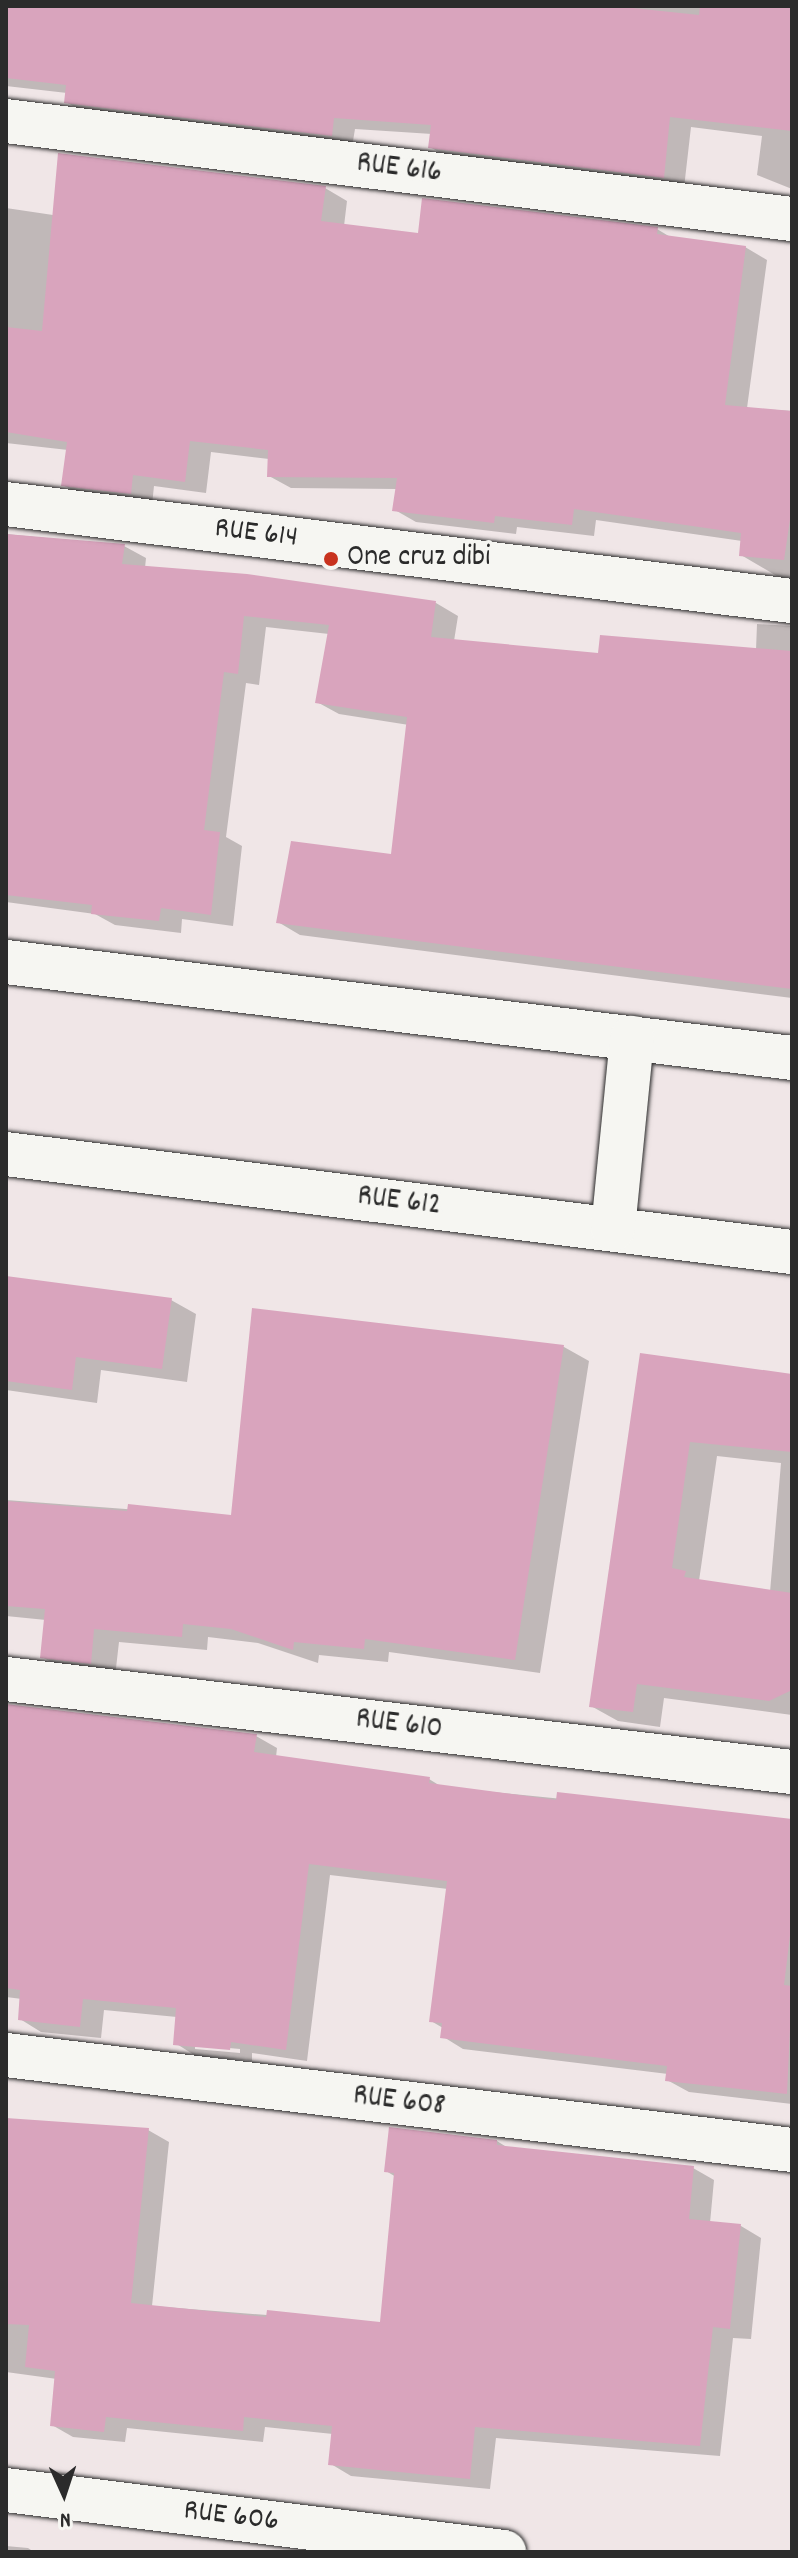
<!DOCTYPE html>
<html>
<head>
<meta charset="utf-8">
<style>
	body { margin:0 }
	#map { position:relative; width:798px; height:2558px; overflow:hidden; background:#f0e6e7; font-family:Dekko,sans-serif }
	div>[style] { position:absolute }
	.shadow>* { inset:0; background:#0003 }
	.building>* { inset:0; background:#d9a4bd }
	.roads { filter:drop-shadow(0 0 2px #2b2b2b) drop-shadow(0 0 2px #2b2b2b) }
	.minor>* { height:44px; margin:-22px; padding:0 22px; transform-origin:22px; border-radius:22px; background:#f6f6f2 }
	.dots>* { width:22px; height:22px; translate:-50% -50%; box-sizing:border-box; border:4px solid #f6f6f2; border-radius:50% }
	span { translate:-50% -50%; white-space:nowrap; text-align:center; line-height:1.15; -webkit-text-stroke:7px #f6f6f2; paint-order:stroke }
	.street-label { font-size:30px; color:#2b2b2b }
	.poi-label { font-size:30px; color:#2b2b2b }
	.left { translate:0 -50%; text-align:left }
	.frame { position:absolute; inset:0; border:8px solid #2b2b2b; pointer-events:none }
	.north { position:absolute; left:24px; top:2454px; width:80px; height:80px; -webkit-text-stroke:6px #f6f6f2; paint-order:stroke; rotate:177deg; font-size:22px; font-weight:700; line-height:32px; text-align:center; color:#2b2b2b }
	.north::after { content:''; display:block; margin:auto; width:28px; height:36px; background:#2b2b2b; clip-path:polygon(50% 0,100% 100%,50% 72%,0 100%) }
</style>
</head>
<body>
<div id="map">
	<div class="shadow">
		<i style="clip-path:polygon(6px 6px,792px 6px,792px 189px,757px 175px,762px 136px,691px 127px,684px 188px,451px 159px,430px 147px,432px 134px,355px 129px,352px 147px,87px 114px,66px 102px,67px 93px,6px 86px)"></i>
		<i style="clip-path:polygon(325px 188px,347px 201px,344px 226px,420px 235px,657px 229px,672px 238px,745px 247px,767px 260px,747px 408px,792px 411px,792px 585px,741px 555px,742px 541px,596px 520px,594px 536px,517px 527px,516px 534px,416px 522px,395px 510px,397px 489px,291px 488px,269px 476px,269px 459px,211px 452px,206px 493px,154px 486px,152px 505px,85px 497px,63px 485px,68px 450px,6px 443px,6px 208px,53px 215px)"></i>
		<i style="clip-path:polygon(6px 534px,124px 546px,146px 558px,145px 568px,436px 603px,458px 616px,454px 641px,599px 655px,756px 650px,757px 624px,792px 626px,792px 998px,300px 935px,278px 922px,393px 856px,409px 725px,339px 714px,317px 702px,329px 634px,266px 627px,259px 685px,246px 683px,226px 837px,242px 846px,233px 926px,182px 919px,181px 933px,115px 925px,95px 914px,6px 902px)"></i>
		<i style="clip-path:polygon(6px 1280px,171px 1300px,196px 1314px,187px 1382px,101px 1370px,97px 1403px,6px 1390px)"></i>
		<i style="clip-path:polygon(254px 1310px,564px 1347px,589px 1361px,540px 1673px,389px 1652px,388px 1662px,319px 1655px,318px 1663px,258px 1643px,208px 1637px,207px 1650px,119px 1642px,115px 1677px,67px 1671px,42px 1657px,46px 1620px,6px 1616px,6px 1500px,232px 1517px)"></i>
		<i style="clip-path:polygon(evenodd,642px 1355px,792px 1376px,792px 1715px,664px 1698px,660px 1727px,618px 1721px,591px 1706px,642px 1355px,717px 1456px,781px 1463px,770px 1592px,699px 1581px,717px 1456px)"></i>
		<i style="clip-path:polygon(evenodd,6px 1706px,256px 1736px,277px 1748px,276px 1757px,429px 1779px,442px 1787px,792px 1822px,792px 2104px,689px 2092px,667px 2080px,668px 2074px,463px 2049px,442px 2036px,443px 2028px,431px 2021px,448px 1889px,330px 1875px,307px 2061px,252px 2053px,252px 2061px,196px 2056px,175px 2043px,177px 2017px,104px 2010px,101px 2038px,41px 2032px,20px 2019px,22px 1999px,6px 1997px,6px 1706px,195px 2045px,240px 2049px,240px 2053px,195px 2049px,195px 2045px)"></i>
		<i style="clip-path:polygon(6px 2122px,148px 2130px,169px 2142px,152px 2306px,382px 2324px,396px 2177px,386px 2171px,497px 2141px,508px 2148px,693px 2168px,714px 2180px,710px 2223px,741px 2226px,761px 2238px,751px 2339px,733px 2338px,720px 2456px,496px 2438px,490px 2489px,351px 2476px,331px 2464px,333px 2434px,265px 2427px,263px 2442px,127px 2428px,125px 2442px,73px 2437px,52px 2425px,57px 2379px,6px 2372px)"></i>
		<i style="clip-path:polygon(6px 2546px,28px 2548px,34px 2552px,6px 2552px)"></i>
	</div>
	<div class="building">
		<i style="clip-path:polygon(6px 6px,614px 6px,699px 15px,700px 6px,792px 6px,792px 131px,670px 117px,664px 178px,428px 148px,431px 125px,334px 118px,332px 136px,64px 103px,66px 85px,6px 78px)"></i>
		<i style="clip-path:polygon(58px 153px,326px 186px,321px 221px,418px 233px,422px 198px,658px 227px,657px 234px,746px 246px,725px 405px,792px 411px,792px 506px,784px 560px,739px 556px,741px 533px,574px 509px,572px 525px,495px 516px,494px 523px,392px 511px,397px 478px,267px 477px,268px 450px,190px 441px,185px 482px,133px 475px,131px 494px,61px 486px,67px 442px,6px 432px,6px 327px,42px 331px)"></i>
		<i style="clip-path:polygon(6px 534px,125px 544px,122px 564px,247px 574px,436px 601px,431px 637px,598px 653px,600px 635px,792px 651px,792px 989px,276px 923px,291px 841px,391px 854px,407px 717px,315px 703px,329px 625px,244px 616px,238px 674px,224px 672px,204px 830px,220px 832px,211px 915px,161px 908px,159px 921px,91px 914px,92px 905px,6px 895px)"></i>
		<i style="clip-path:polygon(6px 1276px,172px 1298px,162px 1369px,76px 1357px,72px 1390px,6px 1381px)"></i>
		<i style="clip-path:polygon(252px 1308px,564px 1345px,515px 1660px,365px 1639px,364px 1649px,294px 1642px,293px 1650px,231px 1629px,183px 1624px,182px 1637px,94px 1629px,91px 1664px,40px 1658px,45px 1609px,6px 1606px,6px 1501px,127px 1511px,128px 1504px,231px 1515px)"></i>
		<i style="clip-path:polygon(640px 1353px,792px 1374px,792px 1452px,690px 1442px,672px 1568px,686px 1571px,684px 1577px,792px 1593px,792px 1690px,769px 1701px,637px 1684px,633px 1712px,589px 1707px)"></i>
		<i style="clip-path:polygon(6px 1704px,257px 1734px,254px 1752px,430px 1777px,429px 1783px,556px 1800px,557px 1792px,792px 1819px,792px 1919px,784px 1985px,792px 1986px,787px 2094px,665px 2081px,667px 2066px,440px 2038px,442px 2023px,429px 2022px,447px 1881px,309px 1864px,286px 2050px,231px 2042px,230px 2050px,173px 2045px,176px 2008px,83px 1999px,80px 2027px,18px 2020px,20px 1990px,6px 1988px)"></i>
		<i style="clip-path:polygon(6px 2118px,149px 2128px,131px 2303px,266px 2317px,267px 2310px,380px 2322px,394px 2173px,384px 2172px,389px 2127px,497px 2140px,497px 2145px,694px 2166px,689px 2219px,741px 2224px,730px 2329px,713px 2327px,700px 2446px,475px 2427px,470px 2479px,328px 2465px,332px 2426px,244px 2417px,243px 2431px,106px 2417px,104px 2432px,50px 2426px,55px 2371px,25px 2367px,29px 2325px,6px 2324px)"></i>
	</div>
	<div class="roads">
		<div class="minor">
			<i style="left:6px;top:121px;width:792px;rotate:7.11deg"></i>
			<i style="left:6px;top:504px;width:792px;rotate:7.04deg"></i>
			<i style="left:6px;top:962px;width:792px;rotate:6.96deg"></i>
			<i style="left:6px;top:1154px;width:792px;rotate:7.11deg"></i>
			<i style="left:613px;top:1229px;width:192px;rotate:-84.3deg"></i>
			<i style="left:6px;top:1679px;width:791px;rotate:6.75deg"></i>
			<i style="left:6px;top:2055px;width:792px;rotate:6.89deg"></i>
			<i style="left:6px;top:2490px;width:502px;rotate:7.1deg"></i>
		</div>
	</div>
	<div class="dots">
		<i style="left:331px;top:559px;background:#c8321e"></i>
	</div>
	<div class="street-label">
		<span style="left:399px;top:170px;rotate:7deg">RUE 616</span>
		<span style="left:256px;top:535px;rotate:7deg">RUE 614</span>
		<span style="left:399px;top:1203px;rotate:7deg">RUE 612</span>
		<span style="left:399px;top:1726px;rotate:7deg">RUE 610</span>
		<span style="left:399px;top:2103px;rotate:7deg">RUE 608</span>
		<span style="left:231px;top:2518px;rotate:7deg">RUE 606</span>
	</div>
	<div class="poi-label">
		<span class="left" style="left:347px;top:559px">One cruz dibi</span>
	</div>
	<div class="frame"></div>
	<div class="north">N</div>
</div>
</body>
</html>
